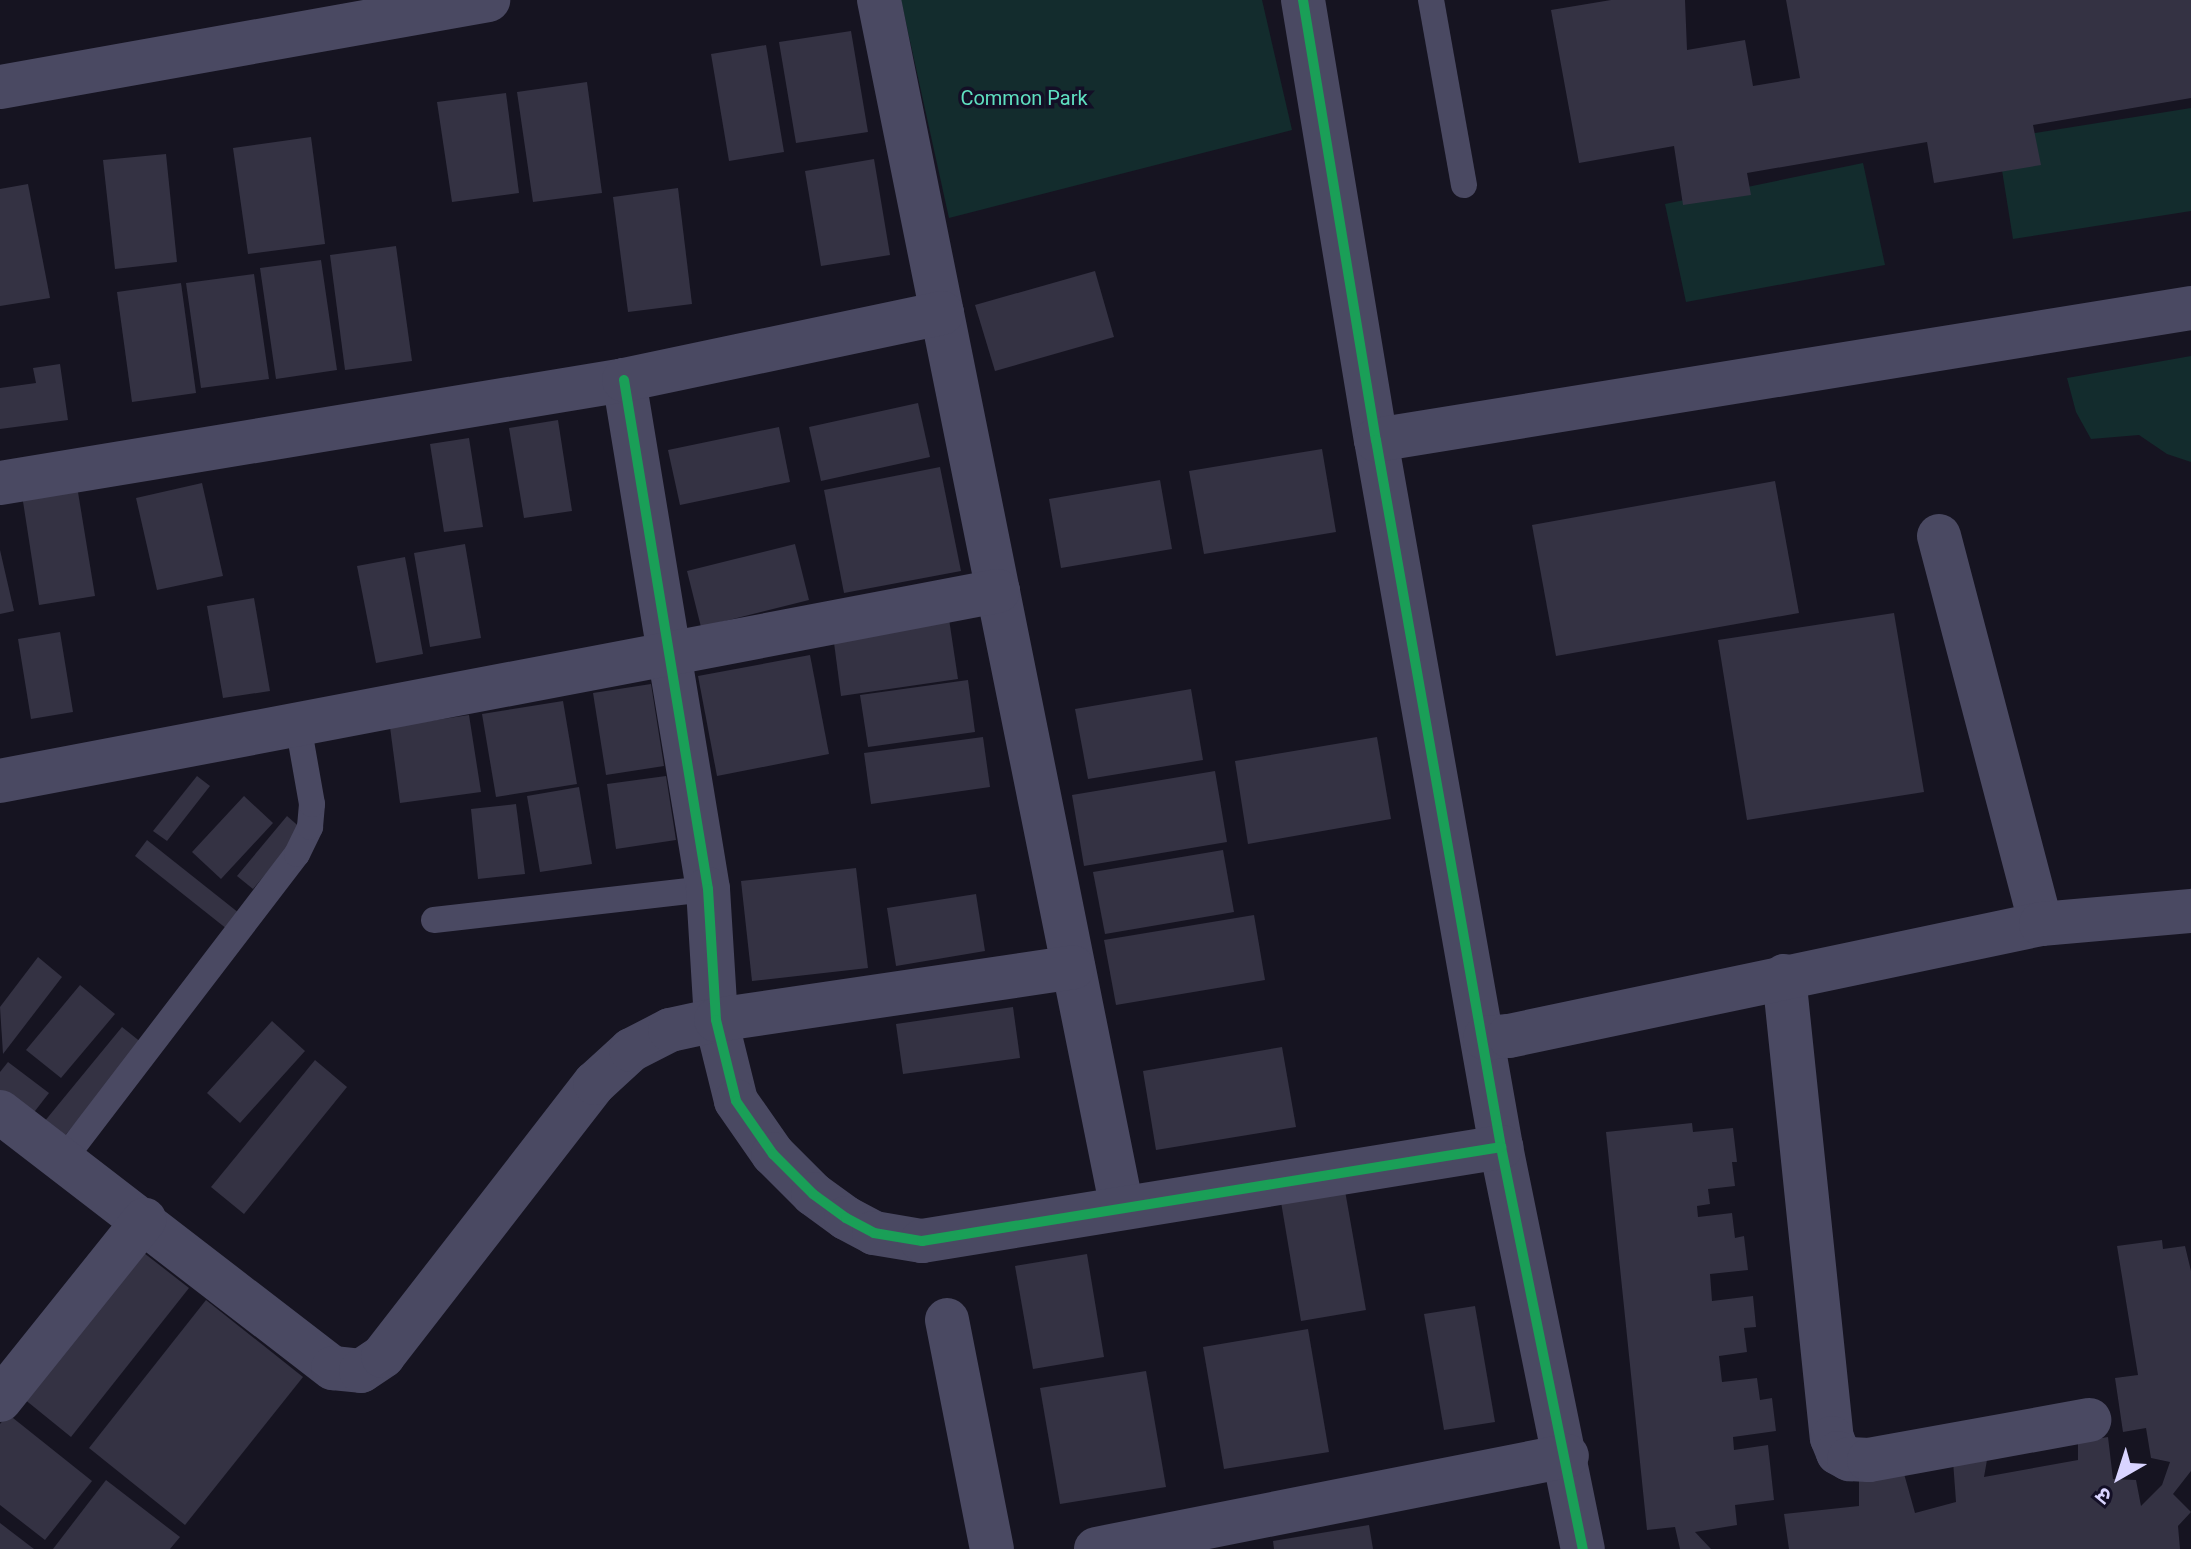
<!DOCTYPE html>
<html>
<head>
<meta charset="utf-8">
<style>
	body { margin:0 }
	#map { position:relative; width:2191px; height:1549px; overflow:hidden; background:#161421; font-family:Roboto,"Noto Sans Devanagari",sans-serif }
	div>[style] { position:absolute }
	.green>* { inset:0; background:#132c2d }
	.building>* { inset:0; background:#343243 }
	.service>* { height:26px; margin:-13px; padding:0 13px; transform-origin:13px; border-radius:13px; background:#4a4962 }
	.minor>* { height:44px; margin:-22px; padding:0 22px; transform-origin:22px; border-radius:22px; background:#4a4962 }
	.cycleway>* { height:10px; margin:-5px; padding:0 5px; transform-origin:5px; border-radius:5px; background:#1a9f57 }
	span { translate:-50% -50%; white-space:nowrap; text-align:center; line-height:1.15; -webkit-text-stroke:7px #130f26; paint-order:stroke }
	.park-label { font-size:20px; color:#5fe0c0 }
	.north { position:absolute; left:2079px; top:1437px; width:80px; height:80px; -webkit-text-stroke:6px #130f26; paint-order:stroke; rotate:219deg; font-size:22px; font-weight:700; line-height:32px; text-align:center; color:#d9d4ff }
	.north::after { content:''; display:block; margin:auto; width:28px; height:36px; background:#d9d4ff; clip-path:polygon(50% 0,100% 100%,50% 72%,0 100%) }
</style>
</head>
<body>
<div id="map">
	<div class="green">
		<i style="clip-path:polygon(901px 0,1262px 0,1292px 130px,949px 218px)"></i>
		<i style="clip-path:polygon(2191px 108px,2191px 211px,2013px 239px,1997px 139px)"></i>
		<i style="clip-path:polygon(1863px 163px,1885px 265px,1686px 302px,1665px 204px)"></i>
		<i style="clip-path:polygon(2191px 356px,2191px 462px,2167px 454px,2139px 435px,2091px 439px,2076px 412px,2067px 378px)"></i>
	</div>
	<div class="building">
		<i style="clip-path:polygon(1611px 0,1685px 0,1687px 50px,1745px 40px,1753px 86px,1800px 78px,1786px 0,2191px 0,2191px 98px,2033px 125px,2041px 165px,1934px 183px,1927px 142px,1747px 173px,1751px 195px,1683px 205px,1674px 146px,1579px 163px,1551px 10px)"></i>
		<i style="clip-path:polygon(851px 31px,868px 132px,796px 143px,779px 42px)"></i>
		<i style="clip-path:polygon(766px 45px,784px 152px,729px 161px,711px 54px)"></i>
		<i style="clip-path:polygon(587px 82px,602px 193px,533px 202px,517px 92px)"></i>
		<i style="clip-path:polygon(506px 93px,519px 193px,452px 202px,437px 102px)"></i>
		<i style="clip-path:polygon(311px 137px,325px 244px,248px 254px,233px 148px)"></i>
		<i style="clip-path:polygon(166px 154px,177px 262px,115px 269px,103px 160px)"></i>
		<i style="clip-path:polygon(874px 159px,890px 255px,821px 266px,805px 171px)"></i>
		<i style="clip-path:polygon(28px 184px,50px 298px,0 306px,0 189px)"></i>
		<i style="clip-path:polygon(678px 188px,692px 304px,628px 312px,613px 197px)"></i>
		<i style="clip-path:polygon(396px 246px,412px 361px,345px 370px,330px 255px)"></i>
		<i style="clip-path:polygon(321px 260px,337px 370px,276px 379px,260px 268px)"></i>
		<i style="clip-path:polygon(1095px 271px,1114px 337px,995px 371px,975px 305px)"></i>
		<i style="clip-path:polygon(254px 274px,269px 379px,201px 388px,186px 283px)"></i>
		<i style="clip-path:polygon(181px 283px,196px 393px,132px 402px,117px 292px)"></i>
		<i style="clip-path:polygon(60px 364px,68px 420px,0 429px,0 388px,36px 383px,33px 368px)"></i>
		<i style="clip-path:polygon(918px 403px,930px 457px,821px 481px,809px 427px)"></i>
		<i style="clip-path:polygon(558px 420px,572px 511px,524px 518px,509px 428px)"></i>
		<i style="clip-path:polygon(779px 427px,790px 482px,680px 505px,668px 450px)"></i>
		<i style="clip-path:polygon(469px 438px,483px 527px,444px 532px,430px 444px)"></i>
		<i style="clip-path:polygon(1322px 449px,1336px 532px,1204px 554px,1189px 471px)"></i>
		<i style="clip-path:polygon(940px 467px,961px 571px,844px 593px,824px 490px)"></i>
		<i style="clip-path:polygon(1160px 480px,1172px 549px,1061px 568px,1049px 499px)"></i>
		<i style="clip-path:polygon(1775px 481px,1799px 613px,1556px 656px,1532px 525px)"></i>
		<i style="clip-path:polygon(202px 483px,223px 576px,157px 590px,136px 498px)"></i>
		<i style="clip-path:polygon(77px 486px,95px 596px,39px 605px,22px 495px)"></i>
		<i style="clip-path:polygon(465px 544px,481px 638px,430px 647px,414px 553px)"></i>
		<i style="clip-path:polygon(795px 544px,809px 600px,701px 627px,687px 571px)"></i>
		<i style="clip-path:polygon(0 550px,14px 611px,0 614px)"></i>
		<i style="clip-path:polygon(405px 557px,423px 654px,376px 663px,357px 566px)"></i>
		<i style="clip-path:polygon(254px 598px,270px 691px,223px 698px,207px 606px)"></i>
		<i style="clip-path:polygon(1894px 613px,1924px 792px,1747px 820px,1718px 640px)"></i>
		<i style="clip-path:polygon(949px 619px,958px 679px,841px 696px,833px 635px)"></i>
		<i style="clip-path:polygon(60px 632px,73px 712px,31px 719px,18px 639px)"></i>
		<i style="clip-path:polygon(810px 655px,829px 754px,717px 776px,698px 676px)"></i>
		<i style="clip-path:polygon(968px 680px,975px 732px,868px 747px,860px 695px)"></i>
		<i style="clip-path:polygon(651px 684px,664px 766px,606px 775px,593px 693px)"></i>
		<i style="clip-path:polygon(1191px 689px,1203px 760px,1088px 779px,1075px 709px)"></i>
		<i style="clip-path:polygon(563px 701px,577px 784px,496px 797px,482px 714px)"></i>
		<i style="clip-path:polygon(469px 715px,481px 792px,400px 803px,390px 727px)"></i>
		<i style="clip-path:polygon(983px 737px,990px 787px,871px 804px,864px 753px)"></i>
		<i style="clip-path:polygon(1377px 737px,1391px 819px,1248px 844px,1235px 761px)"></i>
		<i style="clip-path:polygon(1215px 771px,1227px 842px,1084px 866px,1072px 795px)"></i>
		<i style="clip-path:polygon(197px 776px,210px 786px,167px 841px,153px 831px)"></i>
		<i style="clip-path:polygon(666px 776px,676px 840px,616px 849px,607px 784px)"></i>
		<i style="clip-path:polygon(579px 787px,592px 864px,540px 872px,527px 796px)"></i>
		<i style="clip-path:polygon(244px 796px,273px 823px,221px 879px,192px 852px)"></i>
		<i style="clip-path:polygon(516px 804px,525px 874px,478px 879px,471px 809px)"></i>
		<i style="clip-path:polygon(287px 816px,303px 830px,253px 889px,237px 876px)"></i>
		<i style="clip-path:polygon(147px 840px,244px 917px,232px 933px,135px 856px)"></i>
		<i style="clip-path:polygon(1223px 850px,1234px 912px,1105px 934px,1093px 872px)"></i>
		<i style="clip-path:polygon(856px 868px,868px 968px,752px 981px,741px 881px)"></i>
		<i style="clip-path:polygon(976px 894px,985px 951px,896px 966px,887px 908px)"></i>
		<i style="clip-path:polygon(1254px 915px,1265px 980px,1116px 1005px,1104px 940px)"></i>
		<i style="clip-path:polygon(38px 957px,62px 977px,3px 1054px,0 1007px)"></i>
		<i style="clip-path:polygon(80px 985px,115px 1014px,61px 1078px,26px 1050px)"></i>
		<i style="clip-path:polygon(1013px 1007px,1020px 1058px,903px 1074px,896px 1024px)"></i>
		<i style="clip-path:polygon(272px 1021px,305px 1051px,240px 1123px,207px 1093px)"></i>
		<i style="clip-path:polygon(122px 1027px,142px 1043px,63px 1138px,44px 1122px)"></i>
		<i style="clip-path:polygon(1282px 1047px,1296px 1127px,1156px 1150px,1143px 1071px)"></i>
		<i style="clip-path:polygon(315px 1060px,347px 1087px,244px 1214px,211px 1187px)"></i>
		<i style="clip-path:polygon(8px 1062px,49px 1093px,28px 1120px,0 1098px,0 1072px)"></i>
		<i style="clip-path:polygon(1692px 1123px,1693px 1132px,1733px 1128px,1737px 1162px,1732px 1162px,1735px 1186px,1708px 1189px,1710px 1204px,1697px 1206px,1698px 1217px,1732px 1213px,1735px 1238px,1744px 1236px,1748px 1270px,1710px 1274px,1712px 1301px,1753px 1296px,1756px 1327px,1744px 1328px,1747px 1352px,1719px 1356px,1722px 1382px,1757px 1378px,1760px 1400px,1772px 1398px,1776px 1431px,1733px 1437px,1734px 1450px,1768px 1445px,1774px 1500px,1735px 1505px,1737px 1525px,1695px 1532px,1711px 1549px,1680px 1549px,1675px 1527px,1647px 1530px,1606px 1132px)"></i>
		<i style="clip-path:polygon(1344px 1185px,1366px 1310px,1301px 1321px,1280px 1196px)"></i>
		<i style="clip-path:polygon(2162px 1240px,2163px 1249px,2185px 1246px,2191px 1271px,2191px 1471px,2173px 1494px,2191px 1512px,2178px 1526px,2180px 1549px,1789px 1549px,1784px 1514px,1859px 1506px,1859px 1474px,1903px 1470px,1915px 1513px,1956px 1502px,1953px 1461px,1987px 1460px,1984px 1477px,2078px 1460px,2078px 1442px,2108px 1437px,2113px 1479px,2136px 1480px,2141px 1506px,2162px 1485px,2170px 1462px,2151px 1458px,2146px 1428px,2123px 1432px,2115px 1378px,2138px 1375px,2117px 1246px)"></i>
		<i style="clip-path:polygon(135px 1246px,189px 1288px,71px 1437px,18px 1394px)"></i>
		<i style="clip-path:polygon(1087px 1254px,1104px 1357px,1033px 1369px,1015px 1266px)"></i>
		<i style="clip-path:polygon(206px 1300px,303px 1377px,185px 1525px,89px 1448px)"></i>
		<i style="clip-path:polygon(1475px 1306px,1495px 1422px,1444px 1430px,1424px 1314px)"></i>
		<i style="clip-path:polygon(1308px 1329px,1329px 1452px,1224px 1469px,1203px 1347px)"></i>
		<i style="clip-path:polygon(1146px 1371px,1166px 1487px,1060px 1504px,1040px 1388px)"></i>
		<i style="clip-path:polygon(8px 1414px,92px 1481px,45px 1540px,0 1505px,0 1424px)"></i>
		<i style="clip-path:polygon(106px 1480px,180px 1537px,170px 1549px,53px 1549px)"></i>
		<i style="clip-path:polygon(0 1523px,34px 1549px,0 1549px)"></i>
		<i style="clip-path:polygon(1369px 1525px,1373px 1549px,1274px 1549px,1273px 1541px)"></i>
	</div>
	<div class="service">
		<i style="left:1431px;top:0;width:188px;rotate:79.9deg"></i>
		<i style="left:434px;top:920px;width:276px;rotate:-6.5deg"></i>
		<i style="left:63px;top:1160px;width:385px;rotate:-52.6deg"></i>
		<i style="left:297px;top:854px;width:30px;rotate:-64deg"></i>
		<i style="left:310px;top:827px;width:23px;rotate:-85deg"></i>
		<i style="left:312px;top:804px;width:80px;rotate:-100deg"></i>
	</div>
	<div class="minor">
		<i style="left:879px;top:0;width:1232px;rotate:78.63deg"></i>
		<i style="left:1303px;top:0;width:446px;rotate:80.6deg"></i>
		<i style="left:1376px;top:440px;width:718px;rotate:79.97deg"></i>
		<i style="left:1501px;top:1147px;width:410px;rotate:78.5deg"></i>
		<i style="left:0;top:87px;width:496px;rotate:-10.1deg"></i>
		<i style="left:624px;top:380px;width:516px;rotate:80.63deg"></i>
		<i style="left:708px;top:889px;width:131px;rotate:86.5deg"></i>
		<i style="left:716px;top:1020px;width:83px;rotate:76.1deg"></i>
		<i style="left:736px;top:1101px;width:65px;rotate:55.1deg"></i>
		<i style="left:773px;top:1154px;width:57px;rotate:45deg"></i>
		<i style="left:813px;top:1194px;width:41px;rotate:36deg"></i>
		<i style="left:846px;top:1218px;width:32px;rotate:28deg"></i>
		<i style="left:874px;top:1233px;width:49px;rotate:9.5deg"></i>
		<i style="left:922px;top:1241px;width:587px;rotate:-9.22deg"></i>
		<i style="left:1376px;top:440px;width:826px;rotate:-9.2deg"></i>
		<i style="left:0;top:483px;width:632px;rotate:-9.37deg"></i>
		<i style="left:624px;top:380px;width:325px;rotate:-11.9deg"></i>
		<i style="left:1939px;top:536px;width:401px;rotate:75.3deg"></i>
		<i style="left:0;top:781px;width:1016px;rotate:-10.78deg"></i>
		<i style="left:1784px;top:976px;width:464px;rotate:84.1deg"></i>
		<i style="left:1832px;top:1438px;width:16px;rotate:68deg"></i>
		<i style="left:1838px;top:1453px;width:13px;rotate:29deg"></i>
		<i style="left:1849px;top:1459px;width:20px;rotate:3deg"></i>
		<i style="left:1869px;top:1460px;width:224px;rotate:-10.3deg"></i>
		<i style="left:1485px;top:1038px;width:24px;rotate:-5deg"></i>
		<i style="left:1509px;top:1036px;width:544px;rotate:-11.89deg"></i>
		<i style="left:2041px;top:924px;width:151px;rotate:-5deg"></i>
		<i style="left:0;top:1112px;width:420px;rotate:37.6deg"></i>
		<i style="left:333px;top:1368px;width:28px;rotate:6deg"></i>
		<i style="left:361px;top:1371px;width:27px;rotate:-34deg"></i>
		<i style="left:383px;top:1356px;width:346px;rotate:-52.2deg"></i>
		<i style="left:595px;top:1083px;width:49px;rotate:-42.5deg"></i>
		<i style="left:631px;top:1050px;width:44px;rotate:-27.1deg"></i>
		<i style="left:670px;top:1030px;width:47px;rotate:-12.3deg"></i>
		<i style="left:716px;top:1020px;width:361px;rotate:-8.4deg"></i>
		<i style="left:947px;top:1320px;width:233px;rotate:78.9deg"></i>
		<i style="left:0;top:1400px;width:231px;rotate:-51.3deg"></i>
		<i style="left:1096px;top:1549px;width:480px;rotate:-11.2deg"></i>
	</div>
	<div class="cycleway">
		<i style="left:1303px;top:0;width:446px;rotate:80.6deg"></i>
		<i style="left:1376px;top:440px;width:718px;rotate:79.97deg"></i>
		<i style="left:1501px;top:1147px;width:410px;rotate:78.5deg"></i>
		<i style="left:624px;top:380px;width:516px;rotate:80.63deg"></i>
		<i style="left:708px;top:889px;width:131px;rotate:86.5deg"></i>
		<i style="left:716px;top:1020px;width:83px;rotate:76.1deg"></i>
		<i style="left:736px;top:1101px;width:65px;rotate:55.1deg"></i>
		<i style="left:773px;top:1154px;width:57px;rotate:45deg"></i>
		<i style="left:813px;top:1194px;width:41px;rotate:36deg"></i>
		<i style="left:846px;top:1218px;width:32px;rotate:28deg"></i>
		<i style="left:874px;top:1233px;width:49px;rotate:9.5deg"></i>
		<i style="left:922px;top:1241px;width:587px;rotate:-9.22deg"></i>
	</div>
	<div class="park-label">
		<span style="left:1024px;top:98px">Common Park</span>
	</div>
	<div class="north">उ</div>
</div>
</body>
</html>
